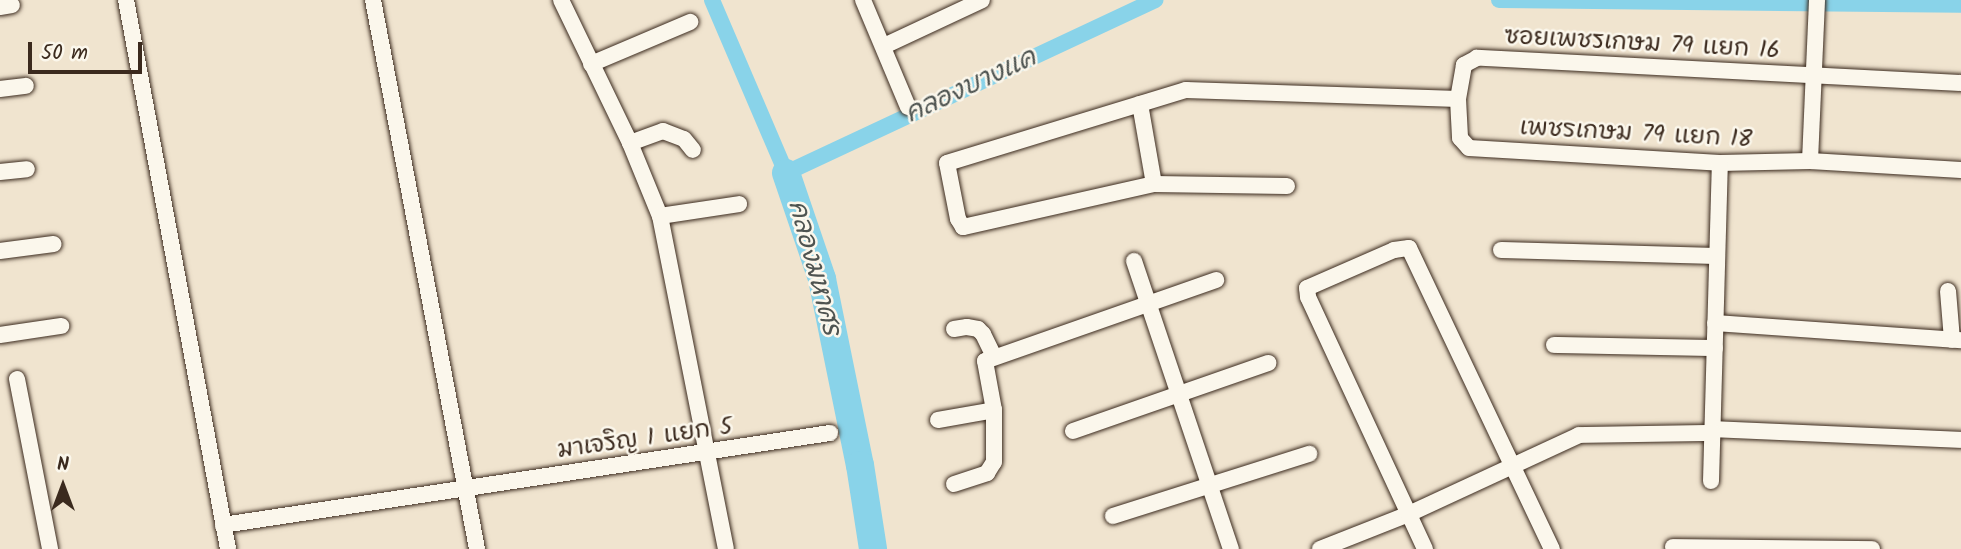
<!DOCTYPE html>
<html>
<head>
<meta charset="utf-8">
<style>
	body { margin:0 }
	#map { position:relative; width:1961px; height:549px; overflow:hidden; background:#f0e4cf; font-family:Kalam,"Playpen Sans Thai",sans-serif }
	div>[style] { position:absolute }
	.canal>* { height:16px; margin:-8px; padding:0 8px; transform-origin:8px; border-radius:8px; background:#89d3e9 }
	.river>* { height:28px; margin:-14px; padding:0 14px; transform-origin:14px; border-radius:14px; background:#89d3e9 }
	.roads { filter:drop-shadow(0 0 2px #3b2a1e) drop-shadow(0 0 2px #3b2a1e) }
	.minor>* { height:16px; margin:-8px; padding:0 8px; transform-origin:8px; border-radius:8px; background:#fbf7ec }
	span { translate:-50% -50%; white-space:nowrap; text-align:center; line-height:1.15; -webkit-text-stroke:5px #fbf7ec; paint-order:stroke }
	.street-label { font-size:24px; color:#3b2a1e }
	.water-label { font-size:26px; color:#4e5451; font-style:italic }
	.north { position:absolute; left:28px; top:451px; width:70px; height:70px; -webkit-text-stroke:5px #fbf7ec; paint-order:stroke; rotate:0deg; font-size:19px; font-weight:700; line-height:28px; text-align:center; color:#3b2a1e }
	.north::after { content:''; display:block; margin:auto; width:24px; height:32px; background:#3b2a1e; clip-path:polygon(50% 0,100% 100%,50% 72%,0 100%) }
	.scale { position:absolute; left:28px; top:42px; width:114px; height:32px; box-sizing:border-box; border:4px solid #3b2a1e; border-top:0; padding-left:9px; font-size:21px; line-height:24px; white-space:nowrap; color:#3b2a1e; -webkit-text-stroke:5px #fbf7ec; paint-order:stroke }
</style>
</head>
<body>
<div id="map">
	<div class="canal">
		<i style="left:712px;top:0;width:188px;rotate:66.8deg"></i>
		<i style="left:786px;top:173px;width:408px;rotate:-25.1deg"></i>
		<i style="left:1499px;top:0;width:462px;rotate:0.6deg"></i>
	</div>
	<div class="river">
		<i style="left:786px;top:173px;width:112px;rotate:71.2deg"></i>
		<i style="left:822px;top:279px;width:190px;rotate:78.5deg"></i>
		<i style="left:860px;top:465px;width:85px;rotate:81.2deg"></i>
	</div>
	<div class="roads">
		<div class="minor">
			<i style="left:126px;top:0;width:558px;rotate:79.47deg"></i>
			<i style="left:373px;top:0;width:559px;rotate:79.27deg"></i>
			<i style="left:561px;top:0;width:159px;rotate:64.2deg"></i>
			<i style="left:630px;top:143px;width:79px;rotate:67.7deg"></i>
			<i style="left:660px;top:216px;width:339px;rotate:78.8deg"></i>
			<i style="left:863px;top:0;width:116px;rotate:67.2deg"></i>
			<i style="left:0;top:7px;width:12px;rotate:-9deg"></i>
			<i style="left:884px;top:46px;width:108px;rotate:-25.1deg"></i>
			<i style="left:591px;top:64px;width:108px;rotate:-23deg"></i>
			<i style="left:1961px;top:83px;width:485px;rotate:-177deg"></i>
			<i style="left:1477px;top:58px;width:15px;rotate:152deg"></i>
			<i style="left:1464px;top:65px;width:35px;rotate:100deg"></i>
			<i style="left:1458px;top:99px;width:39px;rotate:87deg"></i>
			<i style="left:1460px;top:138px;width:13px;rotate:48deg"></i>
			<i style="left:1469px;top:148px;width:251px;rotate:3.4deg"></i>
			<i style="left:1720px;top:163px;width:90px;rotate:-1.3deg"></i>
			<i style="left:1810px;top:161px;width:151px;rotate:3.4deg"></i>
			<i style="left:0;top:89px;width:26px;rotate:-7deg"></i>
			<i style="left:1140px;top:104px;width:81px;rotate:80.1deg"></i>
			<i style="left:630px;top:143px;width:35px;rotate:-20deg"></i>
			<i style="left:663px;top:131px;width:22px;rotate:21deg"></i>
			<i style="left:684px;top:139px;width:14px;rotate:51deg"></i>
			<i style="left:1810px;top:161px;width:161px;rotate:-87.5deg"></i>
			<i style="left:0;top:172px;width:27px;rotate:-6deg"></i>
			<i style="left:1287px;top:186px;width:133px;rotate:-179.1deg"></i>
			<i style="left:1154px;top:184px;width:196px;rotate:167.3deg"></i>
			<i style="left:963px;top:227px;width:9px;rotate:-122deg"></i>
			<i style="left:958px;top:219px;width:57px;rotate:-101.1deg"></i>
			<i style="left:947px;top:163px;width:250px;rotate:-17deg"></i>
			<i style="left:1186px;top:90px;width:272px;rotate:1.9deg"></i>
			<i style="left:660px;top:216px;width:80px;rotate:-8.6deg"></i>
			<i style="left:1501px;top:250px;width:216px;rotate:1.6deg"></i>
			<i style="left:0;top:251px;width:54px;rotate:-7.4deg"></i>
			<i style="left:1134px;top:261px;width:304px;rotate:71.4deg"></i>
			<i style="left:1948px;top:291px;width:49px;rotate:85.3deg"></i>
			<i style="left:1715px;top:323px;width:247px;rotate:4deg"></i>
			<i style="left:954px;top:329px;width:13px;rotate:-9deg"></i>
			<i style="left:967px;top:327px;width:11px;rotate:10deg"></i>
			<i style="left:978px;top:329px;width:7px;rotate:45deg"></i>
			<i style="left:983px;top:334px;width:25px;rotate:64deg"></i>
			<i style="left:0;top:335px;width:62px;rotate:-8.4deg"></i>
			<i style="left:1554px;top:345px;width:161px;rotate:1.1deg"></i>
			<i style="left:17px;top:379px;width:173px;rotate:79deg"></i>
			<i style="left:938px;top:420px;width:57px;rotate:-10.1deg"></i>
			<i style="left:1713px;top:429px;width:248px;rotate:2.5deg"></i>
			<i style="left:1073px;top:431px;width:207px;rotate:-19.2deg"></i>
			<i style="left:1711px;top:481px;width:318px;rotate:-88.4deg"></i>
			<i style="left:954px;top:484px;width:35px;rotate:-18deg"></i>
			<i style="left:987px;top:473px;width:13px;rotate:-58deg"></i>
			<i style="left:994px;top:462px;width:52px;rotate:-90deg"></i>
			<i style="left:994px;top:410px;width:50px;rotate:-100.4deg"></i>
			<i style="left:985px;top:361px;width:245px;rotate:-19.3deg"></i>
			<i style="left:1113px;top:516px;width:206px;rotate:-17.6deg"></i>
			<i style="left:223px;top:525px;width:614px;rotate:-8.62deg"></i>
			<i style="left:1673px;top:547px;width:199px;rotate:0.6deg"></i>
			<i style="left:1320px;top:549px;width:96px;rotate:-21.5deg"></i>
			<i style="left:1409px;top:514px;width:187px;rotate:-24.9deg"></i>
			<i style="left:1579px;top:435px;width:134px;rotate:-0.9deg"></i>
			<i style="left:1425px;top:549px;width:278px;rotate:-114.9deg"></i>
			<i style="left:1308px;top:297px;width:9px;rotate:-96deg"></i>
			<i style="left:1307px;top:288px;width:95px;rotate:-23.6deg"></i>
			<i style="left:1394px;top:250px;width:15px;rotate:-8deg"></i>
			<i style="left:1409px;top:248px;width:333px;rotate:64.6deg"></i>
		</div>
	</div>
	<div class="street-label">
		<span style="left:1642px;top:44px;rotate:3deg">ซอยเพชรเกษม 79 แยก 16</span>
		<span style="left:1636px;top:134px;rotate:3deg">เพชรเกษม 79 แยก 18</span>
		<span style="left:645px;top:439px;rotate:-8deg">มาเจริญ 1 แยก 5</span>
	</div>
	<div class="water-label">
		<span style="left:971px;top:87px;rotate:-25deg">คลองบางแค</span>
		<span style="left:813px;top:268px;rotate:75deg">คลองมหาศร</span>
	</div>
	<div class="north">N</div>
	<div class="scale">50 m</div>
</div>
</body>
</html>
